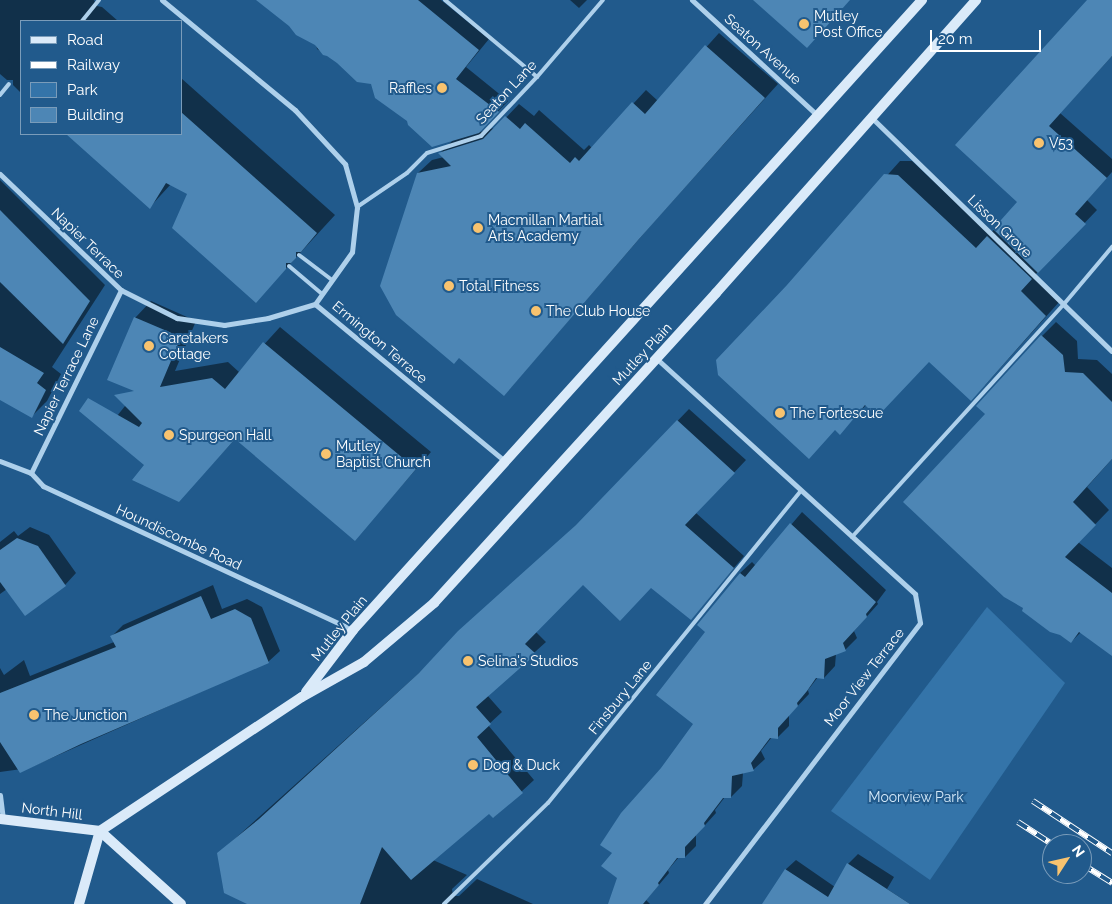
<!DOCTYPE html>
<html>
<head>
<meta charset="utf-8">
<style>
	body { margin:0 }
	#map { position:relative; width:1112px; height:904px; overflow:hidden; background:#215a8c; font-family:Raleway,sans-serif }
	div>[style] { position:absolute }
	.green>* { inset:0; background:#3474a9 }
	.shadow>* { inset:0; background:#0007 }
	.building>* { inset:0; background:#4d86b5 }
	.lane>* { height:4px; margin:-2px; padding:0 2px; transform-origin:2px; border-radius:2px; background:#aed0eb }
	.street>* { height:5px; margin:-2.5px; padding:0 2.5px; transform-origin:2.5px; border-radius:2.5px; background:#aed0eb }
	.secondary>* { height:10px; margin:-5px; padding:0 5px; transform-origin:5px; border-radius:5px; background:#daeaf9 }
	.rail>* { height:5.5px; margin-top:-2.75px; transform-origin:0; background:repeating-linear-gradient(90deg,#215a8c 0 11px,#fff 0 22px); box-sizing:border-box; border-block:1px solid #fff }
	.dots>* { width:14px; height:14px; translate:-50% -50%; box-sizing:border-box; border:2px solid #215a8c; border-radius:50% }
	span { translate:-50% -50%; white-space:nowrap; text-align:center; line-height:1.15; -webkit-text-stroke:4px #215a8c; paint-order:stroke }
	.poi-label { font-size:14px; color:#fff }
	.left { translate:0 -50%; text-align:left }
	.right { translate:-100% -50%; text-align:right }
	.street-label { font-size:14px; color:#fff }
	.park-label { font-size:14px; color:#d3e8f8 }
	.legend { position:absolute; left:20px; top:20px; width:162px; height:115px; box-sizing:border-box; background:#215a8c; border:1px solid #7a9cba; margin:0; padding:6px 9px; list-style:none; font-size:15px; color:#fff }
	.legend li { display:flex; align-items:center; gap:10px; height:25px }
	.legend b { width:25px; border:1px solid #7a9cba }
	.north { position:absolute; left:1042px; top:834px; width:50px; height:50px; box-sizing:border-box; background:#215a8c; border:1px solid #7a9cba; border-radius:50%; rotate:55deg; font-size:14px; font-weight:700; line-height:20px; text-align:center; color:#fff }
	.north::after { content:''; display:block; margin:auto; width:18px; height:22px; background:#f8c36f; clip-path:polygon(50% 0,100% 100%,50% 72%,0 100%) }
	.scale { position:absolute; left:930px; top:30px; width:111px; height:22px; box-sizing:border-box; border:2px solid #fff; border-top:0; padding-left:6px; font-size:15px; line-height:18px; white-space:nowrap; color:#fff; -webkit-text-stroke:4px #215a8c; paint-order:stroke }
</style>
</head>
<body>
<div id="map">
	<div class="green">
		<i style="clip-path:polygon(987px 607px,1065px 683px,930px 880px,831px 811px)"></i>
	</div>
	<div class="shadow">
		<i style="clip-path:polygon(0 0,94px 0,97px 6px,102px 7px,118px 21px,21px 21px,21px 93px,13px 85px,13px 80px,7px 80px,0 74px)"></i>
		<i style="clip-path:polygon(257px 0,441px 0,489px 39px,466px 67px,508px 101px,477px 133px,497px 127px,519px 104px,534px 116px,539px 110px,584px 150px,589px 145px,592px 148px,646px 90px,658px 101px,719px 33px,778px 84px,652px 224px,504px 395px,418px 173px,432px 160px,444px 157px,440px 153px,454px 139px,409px 121px,372px 83px,317px 49px,316px 44px)"></i>
		<i style="clip-path:polygon(570px 0,587px 0,579px 8px)"></i>
		<i style="clip-path:polygon(1089px 0,1112px 0,1112px 56px,1060px 113px,1112px 159px,1112px 172px,1087px 200px,1097px 210px,1034px 276px,1060px 301px,985px 385px,929px 361px,866px 405px,840px 433px,788px 286px,900px 161px,912px 161px,990px 234px,1018px 202px)"></i>
		<i style="clip-path:polygon(181px 78px,335px 215px,256px 301px,188px 194px,171px 184px,150px 207px,67px 134px,181px 134px)"></i>
		<i style="clip-path:polygon(0 180px,105px 285px,52px 367px,61px 374px,47px 401px,32px 416px,0 397px)"></i>
		<i style="clip-path:polygon(151px 301px,196px 321px,175px 371px,228px 362px,239px 372px,280px 327px,431px 452px,355px 539px,236px 438px,179px 500px,145px 465px,105px 431px,137px 391px,135px 318px)"></i>
		<i style="clip-path:polygon(1056px 322px,1077px 341px,1078px 359px,1097px 360px,1112px 374px,1112px 459px,1087px 487px,1109px 510px,1078px 542px,1112px 568px,1112px 655px,1081px 632px,1071px 642px,1024px 607px,987px 414px,1042px 336px)"></i>
		<i style="clip-path:polygon(689px 409px,746px 460px,696px 513px,744px 556px,691px 619px,651px 587px,583px 583px,535px 631px,546px 642px,487px 695px,502px 712px,488px 725px,534px 780px,494px 817px,490px 812px,433px 860px,467px 875px,452px 889px,453px 896px,459px 896px,477px 879px,533px 904px,250px 904px,218px 854px,427px 666px,585px 517px)"></i>
		<i style="clip-path:polygon(802px 512px,886px 590px,877px 602px,878px 604px,854px 631px,857px 638px,845px 650px,836px 654px,835px 666px,824px 678px,818px 677px,808px 690px,809px 694px,789px 715px,789px 726px,777px 738px,772px 737px,761px 751px,765px 759px,753px 770px,743px 773px,742px 786px,731px 797px,725px 797px,715px 810px,716px 813px,696px 835px,696px 846px,685px 857px,679px 857px,668px 870px,669px 873px,646px 900px,650px 904px,609px 904px,618px 878px,613px 853px,662px 769px,695px 724px,706px 631px,740px 573px,752px 562px,756px 566px)"></i>
		<i style="clip-path:polygon(30px 527px,49px 535px,76px 573px,65px 585px,7px 589px,0 594px,0 542px,14px 531px,18px 536px)"></i>
		<i style="clip-path:polygon(213px 585px,222px 609px,247px 599px,262px 607px,280px 651px,268px 662px,29px 768px,0 772px,0 668px,4px 675px,24px 660px,30px 676px,114px 642px,112px 636px,123px 625px)"></i>
		<i style="clip-path:polygon(858px 854px,894px 877px,887px 889px,910px 904px,764px 904px,785px 870px,796px 860px,835px 887px,848px 864px)"></i>
	</div>
	<div class="building">
		<i style="clip-path:polygon(256px 0,418px 0,479px 50px,456px 79px,499px 112px,479px 133px,432px 147px,408px 125px,407px 121px,375px 98px,371px 84px,357px 82px,337px 63px,327px 56px,323px 55px,315px 45px,296px 35px,289px 26px)"></i>
		<i style="clip-path:polygon(753px 0,850px 0,807px 48px)"></i>
		<i style="clip-path:polygon(1087px 0,1112px 0,1112px 56px,1049px 126px,1107px 178px,1075px 214px,1086px 224px,1038px 273px,993px 229px,1017px 202px,955px 145px)"></i>
		<i style="clip-path:polygon(705px 45px,765px 98px,639px 239px,504px 396px,459px 358px,454px 364px,396px 315px,380px 286px,417px 173px,451px 166px,438px 153px,483px 139px,505px 116px,520px 129px,525px 123px,570px 163px,575px 157px,579px 161px,632px 102px,645px 114px)"></i>
		<i style="clip-path:polygon(181px 112px,317px 233px,301px 252px,296px 252px,296px 258px,291px 263px,286px 263px,286px 269px,256px 303px,172px 228px,187px 194px,166px 183px,150px 209px,66px 134px,181px 134px)"></i>
		<i style="clip-path:polygon(884px 174px,898px 175px,976px 248px,987px 236px,1032px 279px,1021px 291px,1046px 316px,971px 401px,929px 362px,877px 417px,865px 405px,840px 435px,835px 430px,809px 459px,718px 375px,716px 360px,787px 285px)"></i>
		<i style="clip-path:polygon(0 210px,90px 301px,63px 344px,0 282px)"></i>
		<i style="clip-path:polygon(134px 317px,181px 337px,160px 387px,212px 378px,225px 389px,263px 342px,416px 469px,355px 541px,235px 439px,179px 502px,132px 480px,144px 465px,79px 411px,88px 398px,139px 427px,142px 423px,114px 395px,134px 391px,107px 380px)"></i>
		<i style="clip-path:polygon(1041px 335px,1063px 355px,1065px 372px,1083px 373px,1112px 402px,1112px 459px,1073px 502px,1096px 525px,1065px 557px,1112px 593px,1112px 656px,1079px 632px,1071px 643px,1060px 635px,1050px 632px,1022px 611px,1023px 608px,1004px 597px,903px 502px,985px 414px,976px 406px)"></i>
		<i style="clip-path:polygon(0 347px,44px 373px,37px 383px,46px 390px,32px 418px,0 400px)"></i>
		<i style="clip-path:polygon(677px 420px,735px 473px,685px 525px,734px 568px,691px 620px,651px 588px,620px 621px,583px 585px,525px 644px,536px 654px,476px 707px,491px 724px,477px 737px,523px 793px,493px 818px,489px 814px,411px 880px,382px 847px,360px 904px,247px 904px,224px 893px,217px 853px,259px 819px,363px 724px,419px 673px,458px 631px,576px 525px)"></i>
		<i style="clip-path:polygon(790px 523px,876px 602px,866px 614px,867px 617px,843px 643px,846px 651px,825px 659px,824px 679px,816px 678px,807px 691px,797px 703px,798px 706px,778px 728px,778px 739px,770px 738px,751px 763px,754px 771px,732px 776px,731px 798px,723px 798px,704px 823px,705px 826px,685px 847px,685px 858px,677px 858px,658px 883px,659px 885px,643px 904px,608px 904px,617px 878px,601px 866px,612px 853px,600px 845px,621px 813px,661px 768px,693px 724px,656px 695px,705px 632px,697px 625px,740px 573px,745px 577px)"></i>
		<i style="clip-path:polygon(17px 538px,38px 546px,66px 586px,25px 616px,0 582px,0 550px)"></i>
		<i style="clip-path:polygon(201px 596px,211px 619px,235px 609px,251px 618px,269px 663px,81px 744px,20px 773px,0 742px,0 693px,116px 647px,110px 636px)"></i>
		<i style="clip-path:polygon(847px 863px,910px 904px,762px 904px,785px 869px,828px 897px)"></i>
	</div>
	<div class="lane">
		<i style="left:445px;top:0;width:120px;rotate:39.9deg"></i>
		<i style="left:82px;top:21px;width:27px;rotate:-51deg"></i>
		<i style="left:0;top:95px;width:14px;rotate:-51deg"></i>
		<i style="left:357px;top:207px;width:60px;rotate:-34.2deg"></i>
		<i style="left:407px;top:173px;width:28px;rotate:-45deg"></i>
		<i style="left:427px;top:153px;width:57px;rotate:-17.5deg"></i>
		<i style="left:481px;top:136px;width:81px;rotate:-46.5deg"></i>
		<i style="left:537px;top:77px;width:101px;rotate:-49.4deg"></i>
		<i style="left:299px;top:255px;width:41px;rotate:37.1deg"></i>
		<i style="left:289px;top:266px;width:43px;rotate:40.3deg"></i>
		<i style="left:852px;top:537px;width:315px;rotate:-47.7deg"></i>
		<i style="left:1064px;top:304px;width:75px;rotate:-49.9deg"></i>
		<i style="left:444px;top:904px;width:145px;rotate:-44.2deg"></i>
		<i style="left:548px;top:803px;width:400px;rotate:-51deg"></i>
	</div>
	<div class="street">
		<i style="left:162px;top:0;width:173px;rotate:39.6deg"></i>
		<i style="left:295px;top:110px;width:74px;rotate:47.2deg"></i>
		<i style="left:345px;top:164px;width:45px;rotate:74.4deg"></i>
		<i style="left:357px;top:207px;width:45px;rotate:96.3deg"></i>
		<i style="left:352px;top:252px;width:64px;rotate:125.4deg"></i>
		<i style="left:692px;top:0;width:170px;rotate:42.6deg"></i>
		<i style="left:872px;top:118px;width:334px;rotate:44.2deg"></i>
		<i style="left:0;top:174px;width:168px;rotate:43.8deg"></i>
		<i style="left:121px;top:290px;width:63px;rotate:26.6deg"></i>
		<i style="left:177px;top:318px;width:48px;rotate:8.5deg"></i>
		<i style="left:224px;top:325px;width:45px;rotate:-9deg"></i>
		<i style="left:268px;top:318px;width:49px;rotate:-16.6deg"></i>
		<i style="left:315px;top:304px;width:248px;rotate:39.6deg"></i>
		<i style="left:657px;top:359px;width:349px;rotate:42.3deg"></i>
		<i style="left:915px;top:594px;width:29px;rotate:80deg"></i>
		<i style="left:920px;top:623px;width:354px;rotate:127.4deg"></i>
		<i style="left:0;top:461px;width:33px;rotate:21deg"></i>
		<i style="left:31px;top:473px;width:18px;rotate:47deg"></i>
		<i style="left:43px;top:486px;width:342px;rotate:24.9deg"></i>
		<i style="left:31px;top:473px;width:204px;rotate:-63.8deg"></i>
		<i style="left:0;top:795px;width:24px;rotate:83deg"></i>
	</div>
	<div class="secondary">
		<i style="left:306px;top:692px;width:78px;rotate:-52.8deg"></i>
		<i style="left:353px;top:630px;width:849px;rotate:-47.91deg"></i>
		<i style="left:0;top:819px;width:101px;rotate:6.8deg"></i>
		<i style="left:100px;top:831px;width:242px;rotate:-33.6deg"></i>
		<i style="left:302px;top:697px;width:71px;rotate:-29.4deg"></i>
		<i style="left:364px;top:662px;width:92px;rotate:-40.1deg"></i>
		<i style="left:434px;top:603px;width:419px;rotate:-47.7deg"></i>
		<i style="left:716px;top:293px;width:392px;rotate:-48.4deg"></i>
		<i style="left:100px;top:831px;width:109px;rotate:42deg"></i>
		<i style="left:79px;top:904px;width:76px;rotate:-74deg"></i>
	</div>
	<div class="rail">
		<i style="left:1033px;top:801px;width:95px;rotate:33.4deg"></i>
		<i style="left:1018px;top:822px;width:40px;rotate:32.9deg"></i>
		<i style="left:1082px;top:864px;width:36px;rotate:32deg"></i>
	</div>
	<div class="dots">
		<i style="left:804px;top:24px;background:#f8c36f"></i>
		<i style="left:442px;top:88px;background:#f8c36f"></i>
		<i style="left:1039px;top:143px;background:#f8c36f"></i>
		<i style="left:478px;top:228px;background:#f8c36f"></i>
		<i style="left:449px;top:286px;background:#f8c36f"></i>
		<i style="left:536px;top:311px;background:#f8c36f"></i>
		<i style="left:149px;top:346px;background:#f8c36f"></i>
		<i style="left:780px;top:413px;background:#f8c36f"></i>
		<i style="left:169px;top:435px;background:#f8c36f"></i>
		<i style="left:326px;top:454px;background:#f8c36f"></i>
		<i style="left:468px;top:661px;background:#f8c36f"></i>
		<i style="left:34px;top:715px;background:#f8c36f"></i>
		<i style="left:473px;top:765px;background:#f8c36f"></i>
	</div>
	<div class="poi-label">
		<span class="left" style="left:814px;top:24px">Mutley<br>Post Office</span>
		<span class="right" style="left:432px;top:88px">Raffles</span>
		<span class="left" style="left:1049px;top:143px">V53</span>
		<span class="left" style="left:488px;top:228px">Macmillan Martial<br>Arts Academy</span>
		<span class="left" style="left:459px;top:286px">Total Fitness</span>
		<span class="left" style="left:546px;top:311px">The Club House</span>
		<span class="left" style="left:159px;top:346px">Caretakers<br>Cottage</span>
		<span class="left" style="left:790px;top:413px">The Fortescue</span>
		<span class="left" style="left:179px;top:435px">Spurgeon Hall</span>
		<span class="left" style="left:336px;top:454px">Mutley<br>Baptist Church</span>
		<span class="left" style="left:478px;top:661px">Selina's Studios</span>
		<span class="left" style="left:44px;top:715px">The Junction</span>
		<span class="left" style="left:483px;top:765px">Dog &amp; Duck</span>
	</div>
	<div class="street-label">
		<span style="left:763px;top:49px;rotate:42deg">Seaton Avenue</span>
		<span style="left:506px;top:92px;rotate:-47deg">Seaton Lane</span>
		<span style="left:1000px;top:226px;rotate:44deg">Lisson Grove</span>
		<span style="left:88px;top:243px;rotate:44deg">Napier Terrace</span>
		<span style="left:380px;top:342px;rotate:40deg">Ermington Terrace</span>
		<span style="left:642px;top:354px;rotate:-47deg">Mutley Plain</span>
		<span style="left:66px;top:376px;rotate:-64deg">Napier Terrace Lane</span>
		<span style="left:179px;top:537px;rotate:25deg">Houndiscombe Road</span>
		<span style="left:339px;top:628px;rotate:-51deg">Mutley Plain</span>
		<span style="left:864px;top:677px;rotate:-52deg">Moor View Terrace</span>
		<span style="left:620px;top:697px;rotate:-51deg">Finsbury Lane</span>
		<span style="left:52px;top:811px;rotate:7deg">North Hill</span>
	</div>
	<div class="park-label">
		<span style="left:916px;top:797px">Moorview Park</span>
	</div>
	<ul class="legend">
	<li><b style="height:6px;background:#daeaf9"></b>Road</li>
	<li><b style="height:6px;background:#fff"></b>Railway</li>
	<li><b style="height:14px;background:#3474a9"></b>Park</li>
	<li><b style="height:14px;background:#4d86b5"></b>Building</li>
	</ul>
	<div class="north">N</div>
	<div class="scale">20 m</div>
</div>
</body>
</html>
